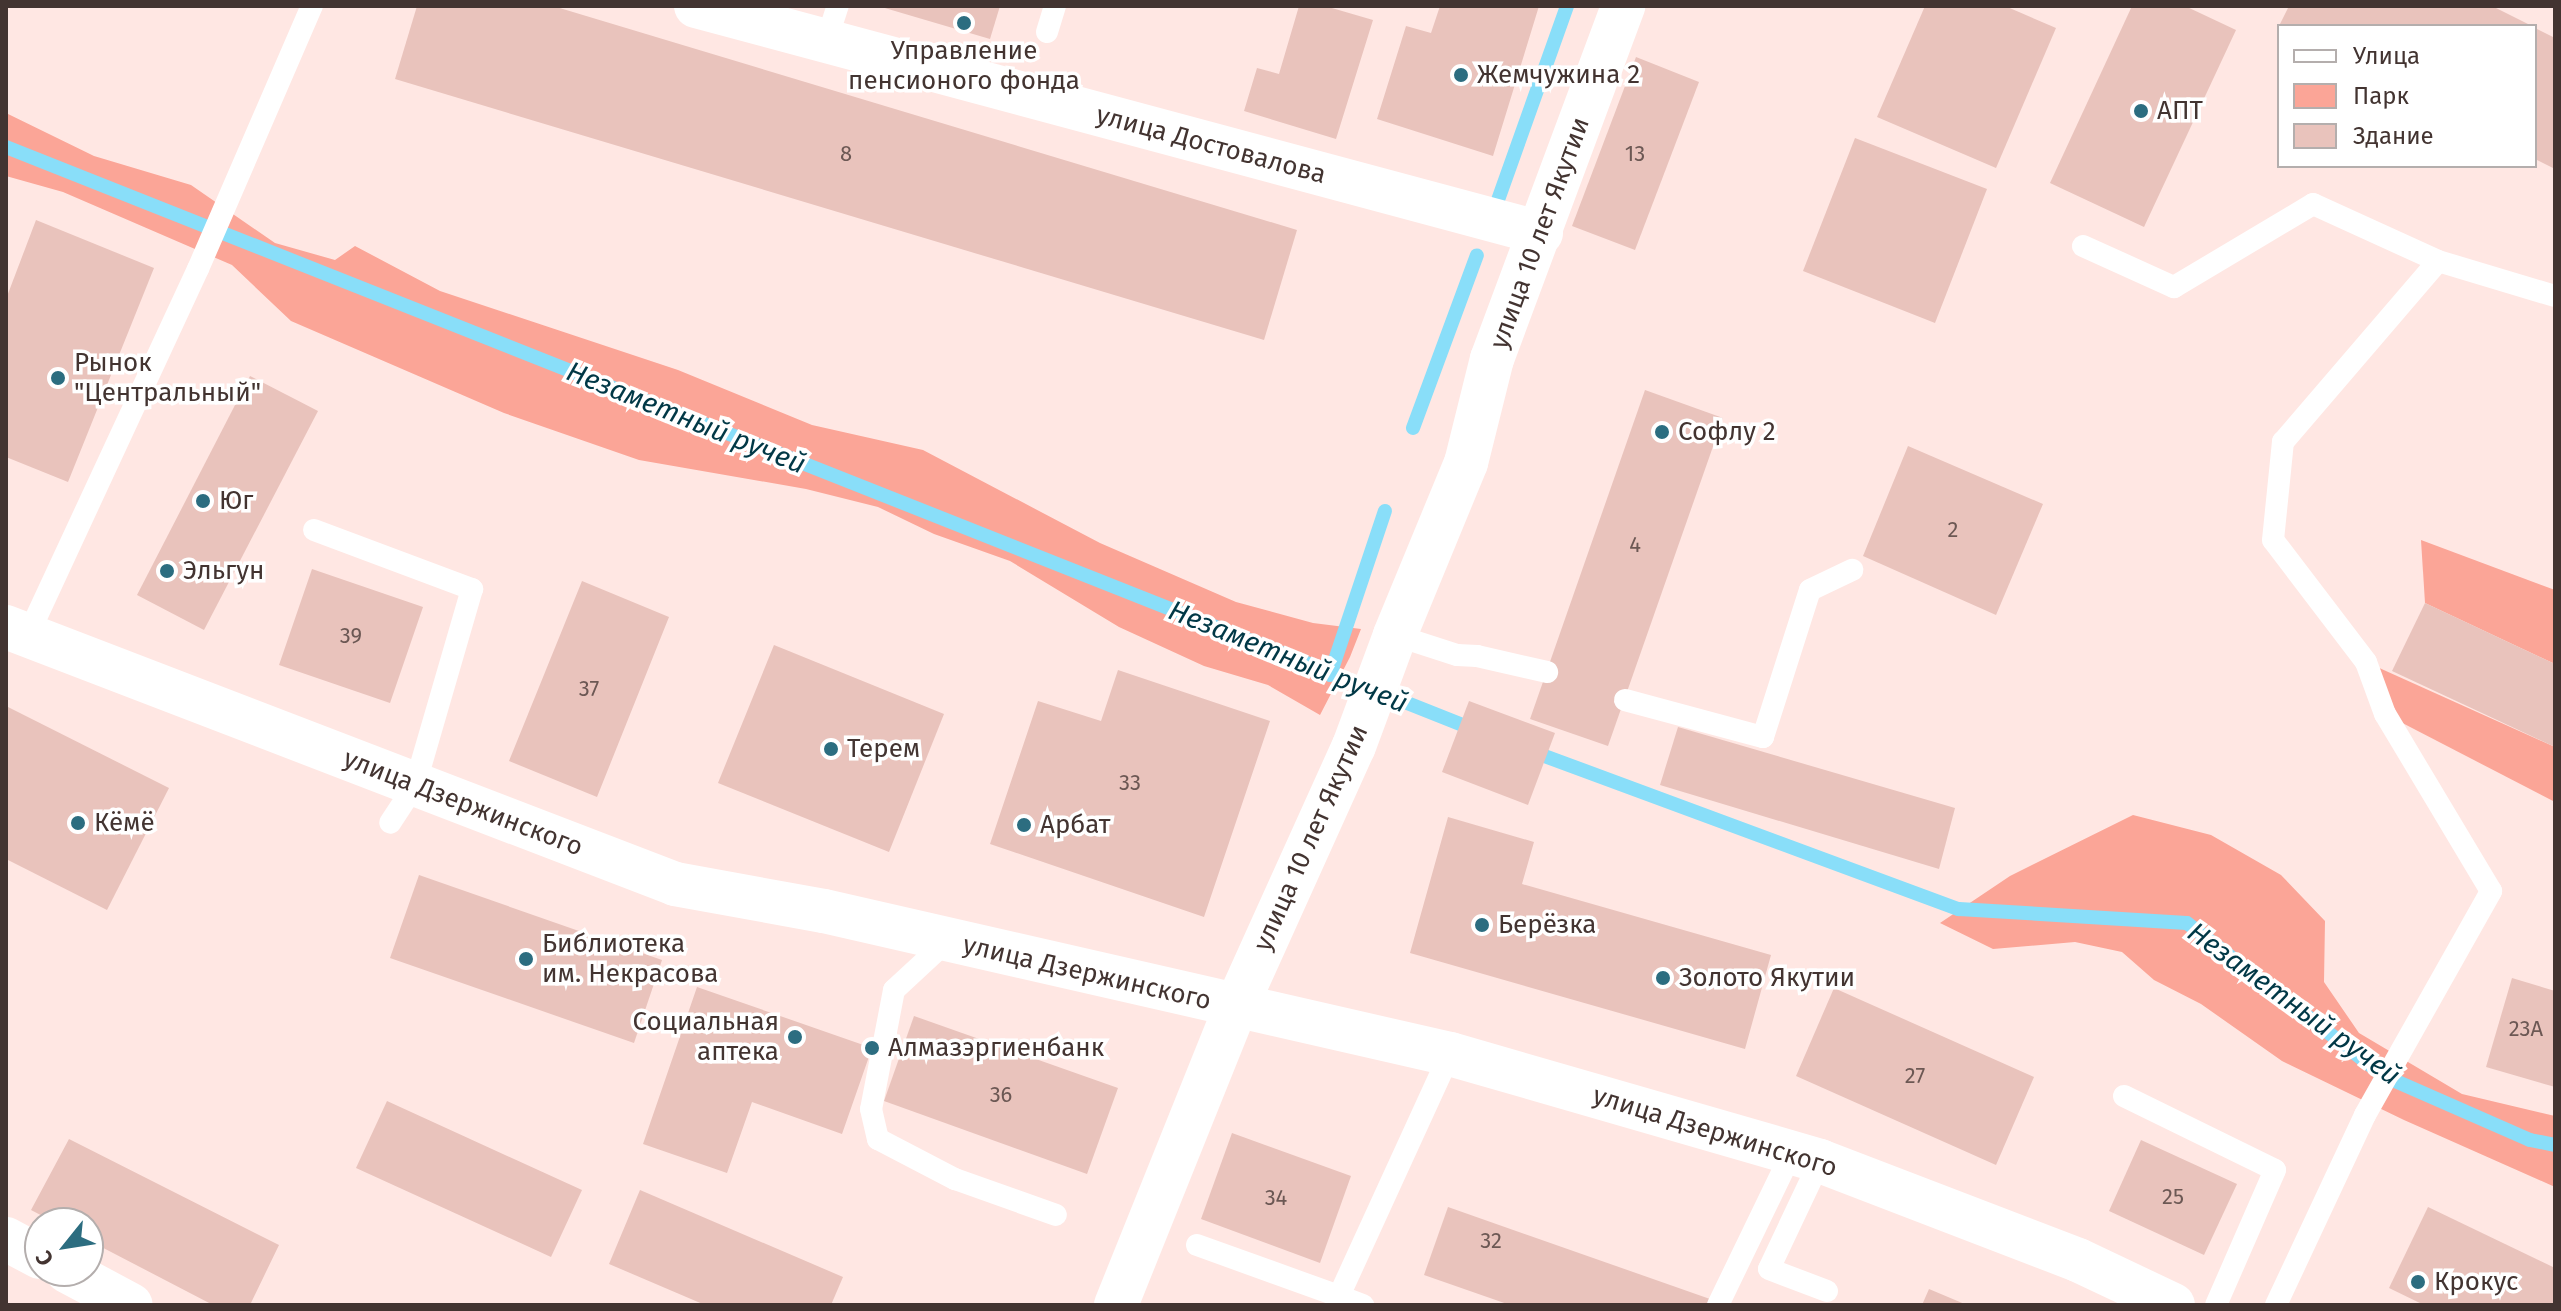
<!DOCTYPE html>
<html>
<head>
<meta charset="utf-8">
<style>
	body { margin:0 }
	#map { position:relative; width:2561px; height:1311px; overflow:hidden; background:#ffe7e3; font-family:"Fira Sans",sans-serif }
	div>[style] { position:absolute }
	.green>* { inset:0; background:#fba597 }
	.stream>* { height:14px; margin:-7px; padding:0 7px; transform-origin:7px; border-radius:7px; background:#89def9 }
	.building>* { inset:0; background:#e9c3bc }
	.service>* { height:22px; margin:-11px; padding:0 11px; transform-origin:11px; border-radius:11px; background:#fff }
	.minor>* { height:44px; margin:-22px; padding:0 22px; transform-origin:22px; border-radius:22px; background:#fff }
	.tertiary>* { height:44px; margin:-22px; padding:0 22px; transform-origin:22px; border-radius:22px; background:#fff }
	.dots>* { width:22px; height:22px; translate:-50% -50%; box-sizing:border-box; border:4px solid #fff; border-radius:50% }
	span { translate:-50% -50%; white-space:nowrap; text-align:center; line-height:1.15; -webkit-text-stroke:7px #fff; paint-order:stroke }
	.number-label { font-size:22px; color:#6c5854 }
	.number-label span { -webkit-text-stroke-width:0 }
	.poi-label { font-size:26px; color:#433431 }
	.left { translate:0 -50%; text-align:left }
	.right { translate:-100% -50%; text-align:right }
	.street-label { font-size:26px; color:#433431 }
	.water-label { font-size:28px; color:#013846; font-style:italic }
	.frame { position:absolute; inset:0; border:8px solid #433431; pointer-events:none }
	.legend { position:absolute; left:2277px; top:24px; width:260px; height:144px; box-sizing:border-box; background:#fff; border:2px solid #b4aead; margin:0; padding:10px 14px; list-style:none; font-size:24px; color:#433431 }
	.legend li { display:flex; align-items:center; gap:16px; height:40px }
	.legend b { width:40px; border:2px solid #b4aead }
	.north { position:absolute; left:24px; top:1207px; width:80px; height:80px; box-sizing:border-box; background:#fff; border:2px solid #b4aead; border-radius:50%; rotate:240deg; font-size:22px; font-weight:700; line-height:32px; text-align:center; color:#433431 }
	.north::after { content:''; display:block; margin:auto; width:28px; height:36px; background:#2c6d80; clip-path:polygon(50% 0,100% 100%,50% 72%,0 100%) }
</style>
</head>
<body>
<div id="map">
	<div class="green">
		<i style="clip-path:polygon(6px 113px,94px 156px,191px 185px,275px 243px,335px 260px,355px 246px,440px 291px,678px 370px,812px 425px,923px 450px,1100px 543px,1236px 602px,1313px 623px,1361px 629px,1350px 657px,1320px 715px,1268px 685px,1204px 666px,1119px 627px,1010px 561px,934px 534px,878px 507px,806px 489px,639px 460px,504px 413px,291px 321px,232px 265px,63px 192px,6px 176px)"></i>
		<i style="clip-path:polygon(2421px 540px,2555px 590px,2555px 664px,2425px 603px)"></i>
		<i style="clip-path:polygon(2366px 662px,2555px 747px,2555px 802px,2385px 714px)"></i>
		<i style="clip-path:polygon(2133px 815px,2211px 835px,2281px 875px,2325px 921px,2324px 982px,2359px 1033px,2462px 1094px,2555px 1116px,2555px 1187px,2404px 1120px,2282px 1061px,2201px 1004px,2154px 980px,2122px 952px,2075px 942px,1993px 949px,1940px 923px,2010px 876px)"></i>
	</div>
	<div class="stream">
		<i style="left:6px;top:147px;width:1584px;rotate:21.64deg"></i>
		<i style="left:1498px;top:200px;width:206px;rotate:-70.4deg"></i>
		<i style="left:1413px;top:428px;width:184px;rotate:-69.7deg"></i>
		<i style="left:1330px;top:675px;width:173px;rotate:-71.5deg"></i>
		<i style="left:1531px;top:751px;width:456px;rotate:20.3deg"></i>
		<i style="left:1959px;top:909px;width:228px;rotate:3.5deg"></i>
		<i style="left:2187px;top:923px;width:249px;rotate:37.8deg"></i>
		<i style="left:2384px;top:1076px;width:159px;rotate:23.7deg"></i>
		<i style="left:2530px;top:1140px;width:25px;rotate:11deg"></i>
	</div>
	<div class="building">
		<i style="clip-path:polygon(417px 6px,553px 6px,1297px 230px,1264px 340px,395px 79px)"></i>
		<i style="clip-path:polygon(878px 6px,1000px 6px,990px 39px)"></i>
		<i style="clip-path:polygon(1299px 6px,1325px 6px,1373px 20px,1336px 139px,1244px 111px,1257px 68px,1279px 74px)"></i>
		<i style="clip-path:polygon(1440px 6px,1539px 6px,1493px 156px,1377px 119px,1406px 26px,1431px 33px)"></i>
		<i style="clip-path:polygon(1925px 6px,2005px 6px,2056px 28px,1996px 168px,1877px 117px)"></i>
		<i style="clip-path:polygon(2132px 6px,2185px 6px,2236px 30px,2144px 227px,2050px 183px)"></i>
		<i style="clip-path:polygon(2289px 6px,2492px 6px,2532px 26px,2279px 26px)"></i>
		<i style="clip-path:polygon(2535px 28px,2555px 38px,2555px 169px,2535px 159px)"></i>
		<i style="clip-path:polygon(1636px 57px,1699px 82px,1635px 250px,1572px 226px)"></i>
		<i style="clip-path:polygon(1855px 138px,1987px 189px,1935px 323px,1803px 271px)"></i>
		<i style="clip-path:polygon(36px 220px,154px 268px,68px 482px,6px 457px,6px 299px)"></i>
		<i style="clip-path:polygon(250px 376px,318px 411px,204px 630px,137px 595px)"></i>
		<i style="clip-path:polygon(1645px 390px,1723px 418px,1608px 746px,1530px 719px)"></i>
		<i style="clip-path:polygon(1908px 446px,2043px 504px,1996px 615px,1863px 556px)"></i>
		<i style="clip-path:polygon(312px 569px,423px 607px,390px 703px,279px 665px)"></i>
		<i style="clip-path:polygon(582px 581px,669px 617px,597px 797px,509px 761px)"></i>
		<i style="clip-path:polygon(2425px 603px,2555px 664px,2555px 747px,2392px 671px)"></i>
		<i style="clip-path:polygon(774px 645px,944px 714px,889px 852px,718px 783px)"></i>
		<i style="clip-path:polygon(1118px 670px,1270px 721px,1204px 917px,990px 844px,1038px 701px,1101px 721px)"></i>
		<i style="clip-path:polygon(1469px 701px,1555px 733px,1528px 805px,1442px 772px)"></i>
		<i style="clip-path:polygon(6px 706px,169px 788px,107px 910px,6px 859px)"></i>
		<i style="clip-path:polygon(1678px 727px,1955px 808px,1939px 869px,1660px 785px)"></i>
		<i style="clip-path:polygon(1448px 817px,1534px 842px,1522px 884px,1771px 955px,1745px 1049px,1410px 953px)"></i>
		<i style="clip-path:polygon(419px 875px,662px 960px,634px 1043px,390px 958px)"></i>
		<i style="clip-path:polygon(2512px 978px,2555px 991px,2555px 1087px,2486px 1067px)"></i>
		<i style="clip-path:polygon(697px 987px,872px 1048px,842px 1134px,752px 1102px,727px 1173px,643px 1144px)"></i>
		<i style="clip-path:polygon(1834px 988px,2034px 1077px,1996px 1165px,1796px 1076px)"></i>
		<i style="clip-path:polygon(914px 1016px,1118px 1088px,1087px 1174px,884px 1101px)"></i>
		<i style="clip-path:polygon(387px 1101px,582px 1190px,551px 1257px,356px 1168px)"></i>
		<i style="clip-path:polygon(1232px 1133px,1351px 1176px,1320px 1263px,1201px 1219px)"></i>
		<i style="clip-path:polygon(69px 1139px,279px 1245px,250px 1305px,213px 1305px,88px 1240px,88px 1223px,56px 1223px,31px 1210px)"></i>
		<i style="clip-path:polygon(2141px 1140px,2237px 1184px,2204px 1255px,2109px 1211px)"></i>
		<i style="clip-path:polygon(640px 1190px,843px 1277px,831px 1305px,705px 1305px,609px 1264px)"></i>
		<i style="clip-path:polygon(1448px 1207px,1710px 1299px,1708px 1305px,1510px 1305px,1424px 1275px)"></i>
		<i style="clip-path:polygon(2428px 1207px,2555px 1268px,2555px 1305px,2424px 1305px,2389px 1288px)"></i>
		<i style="clip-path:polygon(1929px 1289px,1967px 1305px,1922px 1305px)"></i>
	</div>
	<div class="service">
		<i style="left:1047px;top:32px;width:27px;rotate:-73deg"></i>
		<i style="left:826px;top:42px;width:38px;rotate:-72deg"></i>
		<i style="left:2083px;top:246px;width:100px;rotate:24.3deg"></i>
		<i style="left:2174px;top:287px;width:162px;rotate:-30.8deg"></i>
		<i style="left:2313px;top:204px;width:137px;rotate:24.5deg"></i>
		<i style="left:2438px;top:261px;width:122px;rotate:16.7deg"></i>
		<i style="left:314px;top:530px;width:169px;rotate:20.5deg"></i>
		<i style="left:472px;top:589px;width:204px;rotate:106.2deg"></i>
		<i style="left:415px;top:785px;width:45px;rotate:123.3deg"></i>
		<i style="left:28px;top:635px;width:404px;rotate:-65.1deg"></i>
		<i style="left:198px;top:269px;width:287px;rotate:-66.6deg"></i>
		<i style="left:1395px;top:635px;width:65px;rotate:17.9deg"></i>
		<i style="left:1457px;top:655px;width:20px;rotate:3deg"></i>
		<i style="left:1477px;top:656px;width:72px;rotate:12.9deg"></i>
		<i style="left:1625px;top:700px;width:143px;rotate:15deg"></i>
		<i style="left:1763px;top:737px;width:154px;rotate:-72.3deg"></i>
		<i style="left:1810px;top:590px;width:47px;rotate:-25.5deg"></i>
		<i style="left:947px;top:941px;width:72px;rotate:137.2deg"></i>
		<i style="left:894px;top:990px;width:121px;rotate:100.9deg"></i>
		<i style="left:871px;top:1109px;width:31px;rotate:77deg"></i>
		<i style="left:878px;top:1139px;width:87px;rotate:27.5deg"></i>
		<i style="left:955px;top:1179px;width:107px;rotate:19.6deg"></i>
		<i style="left:2124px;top:1096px;width:168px;rotate:26.1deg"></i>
		<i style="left:2275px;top:1170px;width:147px;rotate:113.6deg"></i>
		<i style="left:1820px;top:1161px;width:119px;rotate:115.3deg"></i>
		<i style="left:1769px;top:1269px;width:62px;rotate:20.8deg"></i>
		<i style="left:1197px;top:1245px;width:151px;rotate:19.8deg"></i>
		<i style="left:1339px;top:1296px;width:266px;rotate:-65.4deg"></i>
		<i style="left:1339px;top:1296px;width:26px;rotate:21deg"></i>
		<i style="left:1718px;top:1305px;width:168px;rotate:-64.2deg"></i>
		<i style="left:2276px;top:1305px;width:210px;rotate:-64.9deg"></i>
		<i style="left:2365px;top:1115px;width:257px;rotate:-60.6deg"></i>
		<i style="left:2491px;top:891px;width:206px;rotate:-120.9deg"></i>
		<i style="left:2385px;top:714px;width:55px;rotate:-110.1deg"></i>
		<i style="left:2366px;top:662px;width:153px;rotate:-127.3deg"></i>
		<i style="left:2273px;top:540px;width:99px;rotate:-84.2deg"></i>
		<i style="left:2283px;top:442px;width:238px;rotate:-49.4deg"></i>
	</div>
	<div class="minor">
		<i style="left:696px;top:6px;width:875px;rotate:15.04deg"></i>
		<i style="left:6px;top:1239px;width:38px;rotate:28deg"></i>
		<i style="left:67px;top:1271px;width:72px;rotate:28deg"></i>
	</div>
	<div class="tertiary">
		<i style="left:6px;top:627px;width:717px;rotate:21.01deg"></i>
		<i style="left:675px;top:884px;width:151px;rotate:10.3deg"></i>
		<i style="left:824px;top:911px;width:642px;rotate:12.87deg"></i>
		<i style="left:1450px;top:1054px;width:385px;rotate:16.1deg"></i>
		<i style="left:1820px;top:1161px;width:276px;rotate:21deg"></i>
		<i style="left:2078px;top:1260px;width:105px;rotate:25.3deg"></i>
		<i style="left:1116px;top:1305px;width:321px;rotate:-68.1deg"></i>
		<i style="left:1236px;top:1007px;width:286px;rotate:-65.7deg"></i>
		<i style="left:1354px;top:746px;width:118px;rotate:-69.7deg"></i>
		<i style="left:1395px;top:635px;width:186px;rotate:-67.6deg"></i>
		<i style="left:1466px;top:463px;width:107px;rotate:-76deg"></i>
		<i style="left:1492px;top:359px;width:377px;rotate:-69.6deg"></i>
	</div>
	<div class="dots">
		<i style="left:964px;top:23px;background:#2c6d80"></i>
		<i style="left:1461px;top:75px;background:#2c6d80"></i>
		<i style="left:2141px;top:111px;background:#2c6d80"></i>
		<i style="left:58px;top:378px;background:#2c6d80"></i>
		<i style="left:1662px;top:432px;background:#2c6d80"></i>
		<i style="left:203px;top:501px;background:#2c6d80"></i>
		<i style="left:167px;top:571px;background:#2c6d80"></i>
		<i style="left:831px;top:749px;background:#2c6d80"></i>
		<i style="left:78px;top:823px;background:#2c6d80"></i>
		<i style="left:1024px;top:825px;background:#2c6d80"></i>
		<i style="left:1482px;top:925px;background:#2c6d80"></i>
		<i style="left:526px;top:959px;background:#2c6d80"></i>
		<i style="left:1663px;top:978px;background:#2c6d80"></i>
		<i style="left:795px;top:1037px;background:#2c6d80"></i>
		<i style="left:872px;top:1048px;background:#2c6d80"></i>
		<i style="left:2418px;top:1282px;background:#2c6d80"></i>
	</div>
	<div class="number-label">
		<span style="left:846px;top:154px">8</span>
		<span style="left:1635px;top:154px">13</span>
		<span style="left:1953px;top:530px">2</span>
		<span style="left:1635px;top:545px">4</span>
		<span style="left:351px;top:636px">39</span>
		<span style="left:589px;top:689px">37</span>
		<span style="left:1130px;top:783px">33</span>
		<span style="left:2526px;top:1029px">23А</span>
		<span style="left:1915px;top:1076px">27</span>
		<span style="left:1001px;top:1095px">36</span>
		<span style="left:2173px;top:1197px">25</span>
		<span style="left:1276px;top:1198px">34</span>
		<span style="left:1491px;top:1241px">32</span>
	</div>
	<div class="poi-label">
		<span style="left:964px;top:66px">Управление<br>пенсионого фонда</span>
		<span class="left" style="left:1477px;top:75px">Жемчужина 2</span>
		<span class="left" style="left:2157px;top:111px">АПТ</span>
		<span class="left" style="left:74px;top:378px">Рынок<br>"Центральный"</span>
		<span class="left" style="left:1678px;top:432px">Софлу 2</span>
		<span class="left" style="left:219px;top:501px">Юг</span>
		<span class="left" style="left:183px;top:571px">Эльгун</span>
		<span class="left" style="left:847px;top:749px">Терем</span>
		<span class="left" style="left:94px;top:823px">Кёмё</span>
		<span class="left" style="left:1040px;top:825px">Арбат</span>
		<span class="left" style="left:1498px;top:925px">Берёзка</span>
		<span class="left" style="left:542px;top:959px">Библиотека<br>им. Некрасова</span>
		<span class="left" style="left:1679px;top:978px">Золото Якутии</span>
		<span class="right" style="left:779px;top:1037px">Социальная<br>аптека</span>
		<span class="left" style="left:888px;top:1048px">Алмазэргиенбанк</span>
		<span class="left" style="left:2434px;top:1282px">Крокус</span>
	</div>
	<div class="street-label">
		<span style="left:1211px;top:145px;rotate:15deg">улица Достовалова</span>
		<span style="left:1540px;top:233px;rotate:-70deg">улица 10 лет Якутии</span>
		<span style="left:463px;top:803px;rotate:21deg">улица Дзержинского</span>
		<span style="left:1311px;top:838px;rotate:-66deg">улица 10 лет Якутии</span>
		<span style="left:1087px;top:973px;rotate:13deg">улица Дзержинского</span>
		<span style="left:1715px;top:1132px;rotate:17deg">улица Дзержинского</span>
	</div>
	<div class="water-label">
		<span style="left:686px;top:418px;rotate:22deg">Незаметный ручей</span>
		<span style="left:1288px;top:657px;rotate:22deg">Незаметный ручей</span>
		<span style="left:2294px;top:1004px;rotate:36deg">Незаметный ручей</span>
	</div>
	<div class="frame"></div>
	<ul class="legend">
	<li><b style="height:10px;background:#fff"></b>Улица</li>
	<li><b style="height:22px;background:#fba597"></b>Парк</li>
	<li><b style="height:22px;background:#e9c3bc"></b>Здание</li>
	</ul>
	<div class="north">С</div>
</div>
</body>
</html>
